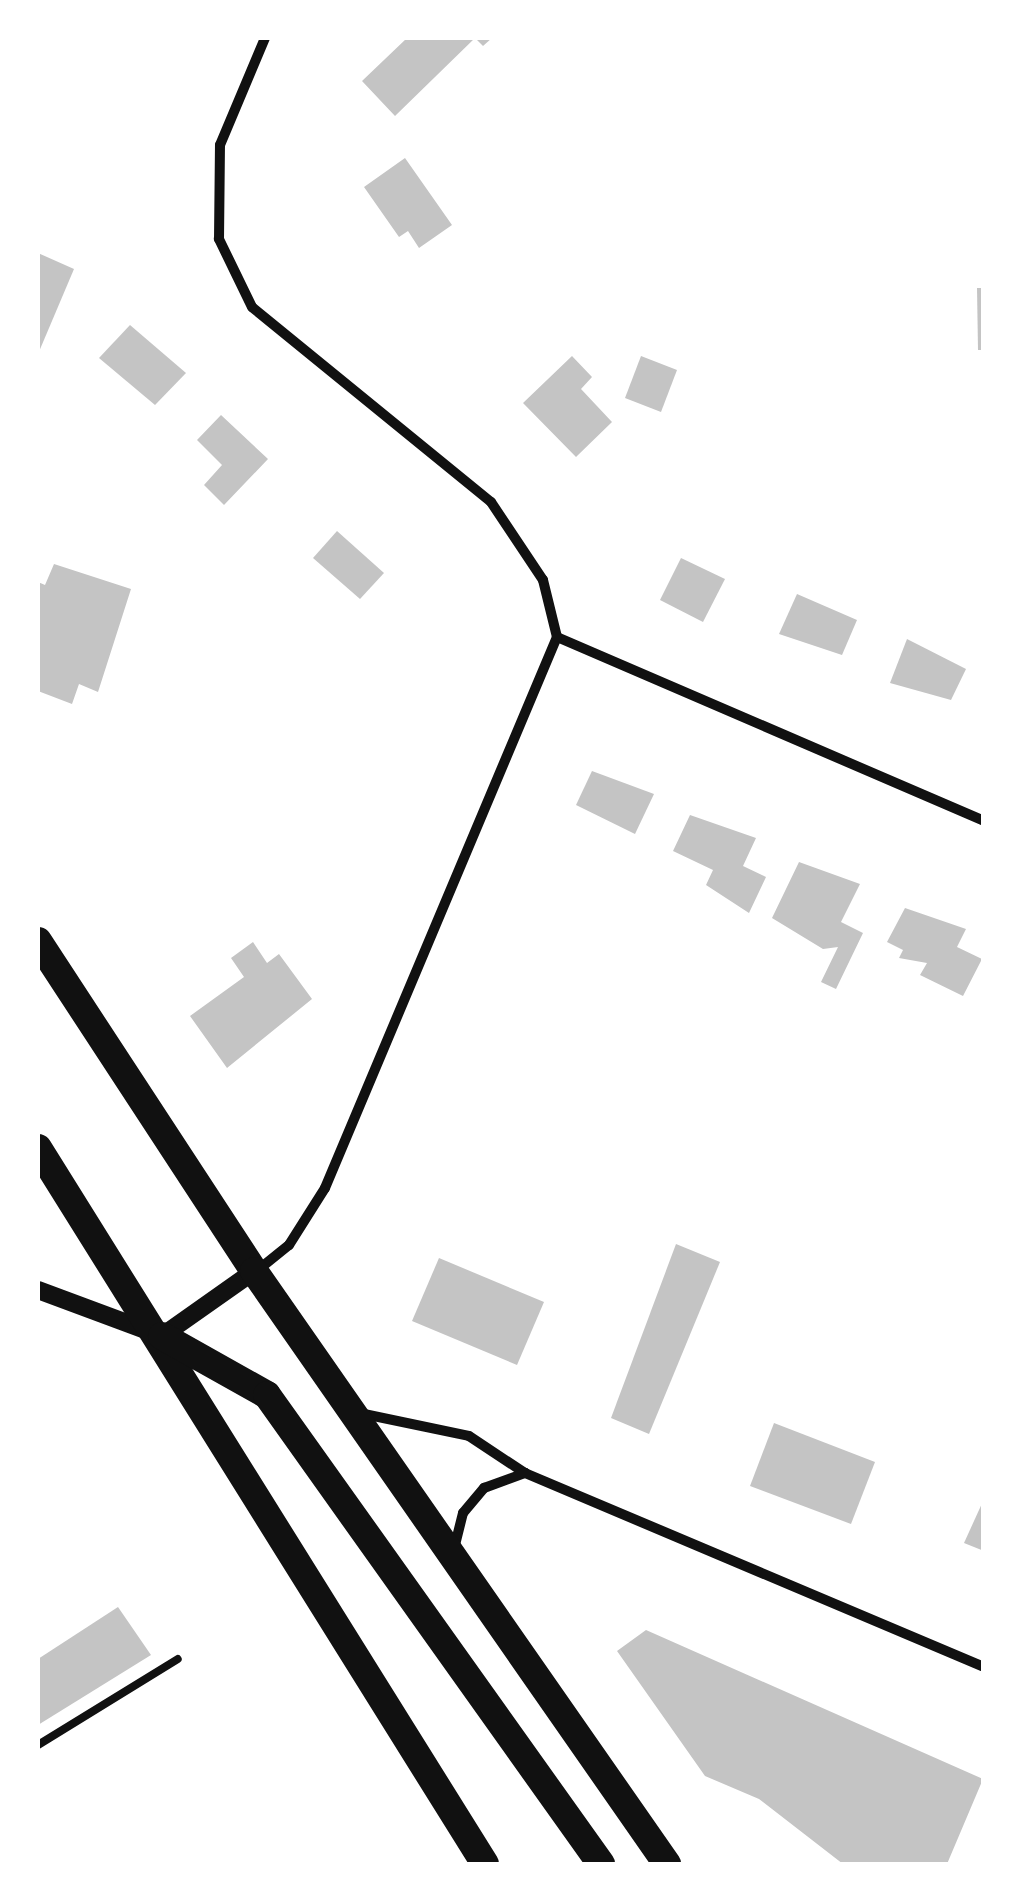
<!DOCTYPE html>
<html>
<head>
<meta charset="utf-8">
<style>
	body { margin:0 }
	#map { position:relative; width:1021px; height:1902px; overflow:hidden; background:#fff; font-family:Poppins,sans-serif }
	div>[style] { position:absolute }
	.building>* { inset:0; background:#c4c4c4 }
	.service>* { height:8px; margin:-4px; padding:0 4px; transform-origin:4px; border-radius:4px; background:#111 }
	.minor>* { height:10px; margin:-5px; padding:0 5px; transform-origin:5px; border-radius:5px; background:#111 }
	.tertiary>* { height:18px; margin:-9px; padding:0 9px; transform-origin:9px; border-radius:9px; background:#111 }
	.trunk>* { height:28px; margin:-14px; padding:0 14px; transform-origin:14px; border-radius:14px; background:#111 }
	span { translate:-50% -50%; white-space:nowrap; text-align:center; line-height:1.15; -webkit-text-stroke:8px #fff; paint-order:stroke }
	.frame { position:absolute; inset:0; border:40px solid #fff; pointer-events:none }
</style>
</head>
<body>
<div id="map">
	<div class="building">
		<i style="clip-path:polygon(407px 38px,492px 38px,483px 46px,475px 38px,395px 116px,362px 81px)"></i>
		<i style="clip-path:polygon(405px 158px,452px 225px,419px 248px,408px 231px,399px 237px,364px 187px)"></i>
		<i style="clip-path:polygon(38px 253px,74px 269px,38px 354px)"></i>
		<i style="clip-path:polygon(977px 288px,984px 288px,984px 350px,978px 350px)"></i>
		<i style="clip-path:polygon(130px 325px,186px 373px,155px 405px,99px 358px)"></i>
		<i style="clip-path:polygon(572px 356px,592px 377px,581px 389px,612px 422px,576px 457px,523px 403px)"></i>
		<i style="clip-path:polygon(641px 356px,677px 370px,661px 412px,625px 398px)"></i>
		<i style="clip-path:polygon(221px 415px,268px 459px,224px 505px,204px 485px,222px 465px,197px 440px)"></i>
		<i style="clip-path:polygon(337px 531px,384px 573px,360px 599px,313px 558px)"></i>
		<i style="clip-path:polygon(681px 558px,725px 579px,703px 622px,660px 600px)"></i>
		<i style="clip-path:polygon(54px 564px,131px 589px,98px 692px,79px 684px,72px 704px,38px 691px,38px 582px,45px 585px)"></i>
		<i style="clip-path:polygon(797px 594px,857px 620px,842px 655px,779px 634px)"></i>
		<i style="clip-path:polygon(907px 639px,966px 669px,951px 700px,890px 683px)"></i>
		<i style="clip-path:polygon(592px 771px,654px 794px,635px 834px,576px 805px)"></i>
		<i style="clip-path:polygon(690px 815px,756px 838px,743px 866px,766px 877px,749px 913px,706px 885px,713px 870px,673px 851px)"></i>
		<i style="clip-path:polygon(799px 862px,860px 884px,841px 922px,863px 933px,836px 989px,821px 982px,838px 947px,823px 949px,772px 918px)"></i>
		<i style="clip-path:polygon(905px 908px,966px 929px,957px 947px,982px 959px,963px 996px,920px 975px,927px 963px,899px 958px,903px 950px,887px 942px)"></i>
		<i style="clip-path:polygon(253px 942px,267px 963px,279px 954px,312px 999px,227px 1068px,190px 1016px,244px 977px,231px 958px)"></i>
		<i style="clip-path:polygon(676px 1244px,720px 1262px,649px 1434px,611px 1418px)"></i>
		<i style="clip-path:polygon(439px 1258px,544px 1302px,517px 1365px,412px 1321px)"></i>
		<i style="clip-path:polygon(774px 1423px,875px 1462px,851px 1524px,750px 1486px)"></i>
		<i style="clip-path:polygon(984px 1499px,984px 1551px,964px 1543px)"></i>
		<i style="clip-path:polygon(118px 1607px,151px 1655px,38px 1725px,38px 1659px)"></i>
		<i style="clip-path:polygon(646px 1630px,983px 1779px,947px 1864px,843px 1864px,759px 1799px,705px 1776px,617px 1651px)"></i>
	</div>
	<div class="service">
		<i style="left:38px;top:1745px;width:164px;rotate:-31.6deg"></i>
	</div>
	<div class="minor">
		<i style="left:557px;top:637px;width:465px;rotate:23.3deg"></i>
		<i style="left:258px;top:1270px;width:40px;rotate:-39deg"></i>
		<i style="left:289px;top:1245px;width:67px;rotate:-57.7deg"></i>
		<i style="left:325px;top:1188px;width:598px;rotate:-67.17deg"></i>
		<i style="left:557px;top:637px;width:59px;rotate:-103.8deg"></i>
		<i style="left:543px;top:580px;width:94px;rotate:-123.7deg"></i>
		<i style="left:491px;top:502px;width:308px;rotate:-140.8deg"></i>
		<i style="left:252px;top:307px;width:76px;rotate:-115.9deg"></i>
		<i style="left:219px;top:239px;width:94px;rotate:-89.4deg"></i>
		<i style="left:220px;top:145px;width:116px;rotate:-67.2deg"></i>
		<i style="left:364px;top:1414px;width:107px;rotate:11.8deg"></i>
		<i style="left:469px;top:1436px;width:67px;rotate:33.5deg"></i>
		<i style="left:525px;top:1473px;width:498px;rotate:22.9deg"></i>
		<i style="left:454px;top:1549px;width:37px;rotate:-76deg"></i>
		<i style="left:463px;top:1513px;width:33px;rotate:-50deg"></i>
		<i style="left:484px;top:1488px;width:44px;rotate:-20.1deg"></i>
	</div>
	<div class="tertiary">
		<i style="left:38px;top:1290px;width:132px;rotate:20.4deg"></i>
		<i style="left:162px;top:1336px;width:113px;rotate:-35.2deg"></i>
	</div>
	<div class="trunk">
		<i style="left:38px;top:941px;width:394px;rotate:56.8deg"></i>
		<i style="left:254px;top:1271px;width:723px;rotate:55.14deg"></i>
		<i style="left:38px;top:1148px;width:844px;rotate:58.02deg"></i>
		<i style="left:162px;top:1336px;width:120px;rotate:29.3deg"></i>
		<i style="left:267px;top:1395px;width:576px;rotate:54.54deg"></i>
	</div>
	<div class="frame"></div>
</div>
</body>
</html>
